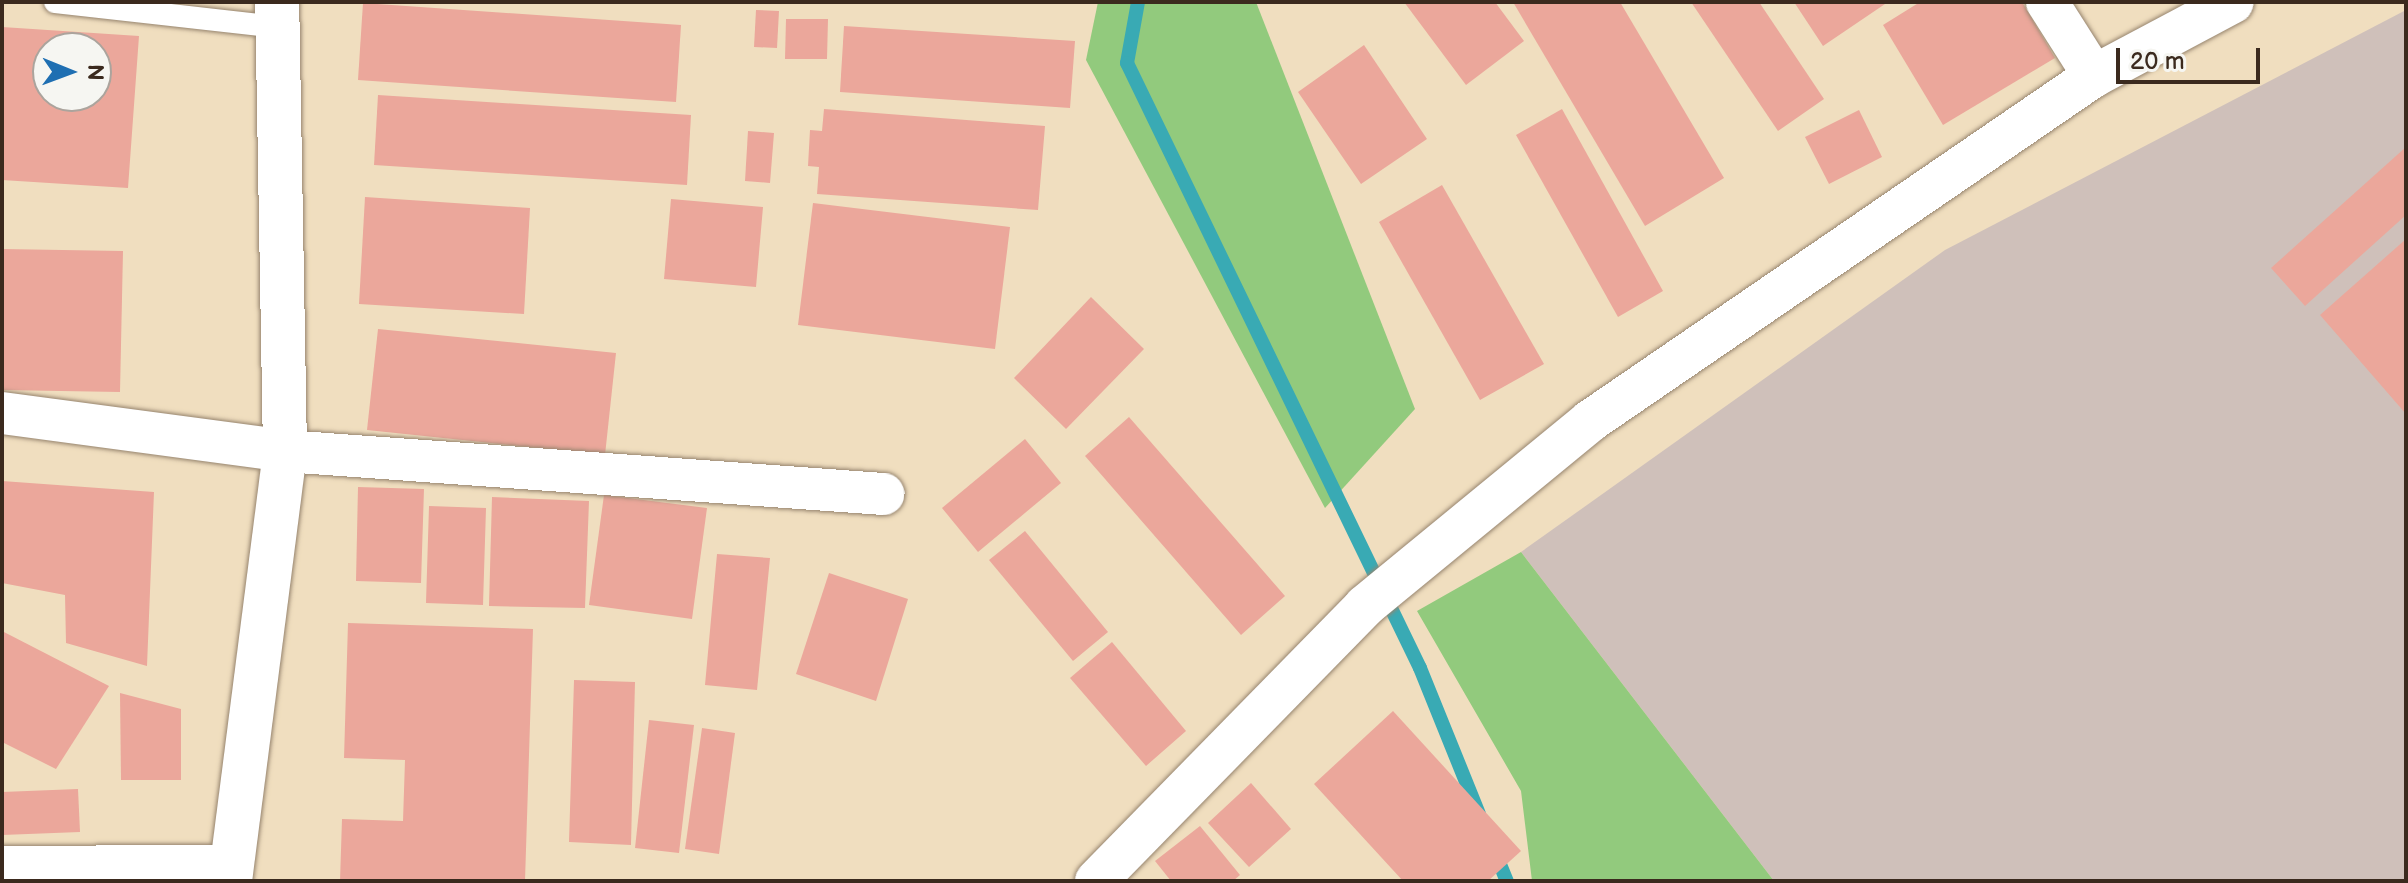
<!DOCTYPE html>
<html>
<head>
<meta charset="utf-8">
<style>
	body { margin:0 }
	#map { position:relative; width:2408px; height:883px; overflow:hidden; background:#f0debf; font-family:"Balsamiq Sans",sans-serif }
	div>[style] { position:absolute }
	.industrial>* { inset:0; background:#cfc0ba }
	.green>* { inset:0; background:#92ca7d }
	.stream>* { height:14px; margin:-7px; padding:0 7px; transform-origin:7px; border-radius:7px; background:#39aab4 }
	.building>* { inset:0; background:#eba79b }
	.roads { filter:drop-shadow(0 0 2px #96846e) drop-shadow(0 0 2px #96846e) }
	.lane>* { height:22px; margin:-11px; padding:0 11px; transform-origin:11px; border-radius:11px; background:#fff }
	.street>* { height:42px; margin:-21px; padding:0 21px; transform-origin:21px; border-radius:21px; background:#fff }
	.secondary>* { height:44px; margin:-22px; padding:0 22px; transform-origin:22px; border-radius:22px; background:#fff }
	span { translate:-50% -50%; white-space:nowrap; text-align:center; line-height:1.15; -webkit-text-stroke:7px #f6f6f2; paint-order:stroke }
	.frame { position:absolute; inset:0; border:4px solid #3b2a1e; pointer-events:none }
	.north { position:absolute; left:32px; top:32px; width:80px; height:80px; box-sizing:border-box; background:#f6f6f2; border:2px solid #aba49d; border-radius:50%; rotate:91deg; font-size:22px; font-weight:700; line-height:32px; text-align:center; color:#3b2a1e }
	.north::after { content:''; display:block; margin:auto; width:28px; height:36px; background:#1f6fb2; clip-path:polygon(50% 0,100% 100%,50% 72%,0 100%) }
	.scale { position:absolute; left:2116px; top:48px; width:144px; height:36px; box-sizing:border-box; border:4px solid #3b2a1e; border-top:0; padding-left:10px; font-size:24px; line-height:28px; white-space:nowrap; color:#3b2a1e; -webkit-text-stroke:6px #f6f6f2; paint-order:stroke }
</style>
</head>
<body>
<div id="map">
	<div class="industrial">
		<i style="clip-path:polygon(2406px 10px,2406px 881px,1774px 881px,1521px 552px,1945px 250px)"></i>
	</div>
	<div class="green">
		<i style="clip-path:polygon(1098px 2px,1256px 2px,1415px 409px,1325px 508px,1086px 60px)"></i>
		<i style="clip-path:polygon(1521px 552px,1774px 881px,1532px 881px,1521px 791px,1417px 611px)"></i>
	</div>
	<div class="stream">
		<i style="left:1138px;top:2px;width:62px;rotate:100.2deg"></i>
		<i style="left:1127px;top:63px;width:672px;rotate:64.16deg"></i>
		<i style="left:1420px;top:668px;width:157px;rotate:68deg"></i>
		<i style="left:1495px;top:852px;width:31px;rotate:68deg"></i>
	</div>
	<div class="building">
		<i style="clip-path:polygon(1404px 2px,1495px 2px,1524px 41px,1466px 85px)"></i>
		<i style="clip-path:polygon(1513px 2px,1620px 2px,1724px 178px,1645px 226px)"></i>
		<i style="clip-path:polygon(1691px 2px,1759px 2px,1824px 99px,1778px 131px)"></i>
		<i style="clip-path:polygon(1794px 2px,1883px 2px,1885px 4px,1823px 46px)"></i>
		<i style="clip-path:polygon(1920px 2px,2022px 2px,2055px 58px,1943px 125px,1883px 25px)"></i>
		<i style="clip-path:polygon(363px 3px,681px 25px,676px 102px,358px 80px)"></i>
		<i style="clip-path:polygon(756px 10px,779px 11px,777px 48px,754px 47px)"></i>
		<i style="clip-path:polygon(786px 19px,828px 19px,827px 59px,785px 59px)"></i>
		<i style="clip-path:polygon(844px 26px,1075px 41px,1070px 108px,840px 92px)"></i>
		<i style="clip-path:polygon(evenodd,2px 27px,139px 36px,128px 188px,2px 180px,2px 27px,48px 48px,96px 48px,96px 96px,48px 96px,48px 48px)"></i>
		<i style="clip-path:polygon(1364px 45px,1427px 139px,1361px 184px,1298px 92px)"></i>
		<i style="clip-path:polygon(378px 95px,691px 115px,687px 185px,374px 165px)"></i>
		<i style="clip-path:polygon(824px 109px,1045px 126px,1038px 210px,817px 194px,819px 167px,808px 166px,810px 130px,822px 131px)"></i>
		<i style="clip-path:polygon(1562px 109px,1663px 291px,1618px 317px,1516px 135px)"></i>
		<i style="clip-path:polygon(1859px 110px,1882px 157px,1829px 184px,1805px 137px)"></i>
		<i style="clip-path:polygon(748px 131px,774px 133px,770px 183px,745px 181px)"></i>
		<i style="clip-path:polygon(2406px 147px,2406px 215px,2305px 306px,2271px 268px)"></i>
		<i style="clip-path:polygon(1442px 185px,1544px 364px,1480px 400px,1379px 222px)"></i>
		<i style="clip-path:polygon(365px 197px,530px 208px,524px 314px,359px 304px)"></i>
		<i style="clip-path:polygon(671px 199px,763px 207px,756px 287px,664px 279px)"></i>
		<i style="clip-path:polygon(813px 203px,1010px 227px,995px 349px,798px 325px)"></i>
		<i style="clip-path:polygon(2406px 239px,2406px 414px,2320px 315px)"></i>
		<i style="clip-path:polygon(2px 249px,123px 251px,120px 392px,2px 390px)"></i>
		<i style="clip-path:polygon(1091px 297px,1144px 349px,1066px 429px,1014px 378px)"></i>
		<i style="clip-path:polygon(378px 329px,616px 353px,605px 455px,367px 430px)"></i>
		<i style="clip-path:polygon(1129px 417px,1285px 596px,1241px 635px,1085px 456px)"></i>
		<i style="clip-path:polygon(1025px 439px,1061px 483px,978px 552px,942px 508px)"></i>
		<i style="clip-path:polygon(2px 481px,154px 492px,147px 666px,66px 643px,65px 595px,2px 583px)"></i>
		<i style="clip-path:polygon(358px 487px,424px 489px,421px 583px,356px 581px)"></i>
		<i style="clip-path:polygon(604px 495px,707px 508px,692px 619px,589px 605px)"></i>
		<i style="clip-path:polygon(492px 497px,589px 501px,585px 608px,489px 606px)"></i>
		<i style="clip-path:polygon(429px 506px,486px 508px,483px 605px,426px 603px)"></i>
		<i style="clip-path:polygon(1025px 531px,1108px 632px,1073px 661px,989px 560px)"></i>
		<i style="clip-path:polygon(717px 554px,770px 558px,757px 690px,705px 685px)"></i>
		<i style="clip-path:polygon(829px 573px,908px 599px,876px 701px,796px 674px)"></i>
		<i style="clip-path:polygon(348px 623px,533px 629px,525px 881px,340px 881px,342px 819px,403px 821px,405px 760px,344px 758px)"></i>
		<i style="clip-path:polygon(2px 631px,109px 686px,56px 769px,2px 742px)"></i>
		<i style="clip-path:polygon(1112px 642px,1186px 731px,1146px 766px,1070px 678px)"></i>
		<i style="clip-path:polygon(574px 680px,635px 682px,631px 845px,569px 842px)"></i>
		<i style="clip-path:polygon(120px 693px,181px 709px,181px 780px,121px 780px)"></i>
		<i style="clip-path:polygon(1393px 711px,1521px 851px,1488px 881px,1403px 881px,1314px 784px)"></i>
		<i style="clip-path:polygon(649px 720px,694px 725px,679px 853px,635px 848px)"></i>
		<i style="clip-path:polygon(702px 728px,735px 733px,719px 854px,685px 849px)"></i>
		<i style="clip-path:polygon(1251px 783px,1291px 829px,1249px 867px,1208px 823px)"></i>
		<i style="clip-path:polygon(78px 789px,80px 832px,2px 835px,2px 792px)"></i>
		<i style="clip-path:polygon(1200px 826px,1240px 875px,1233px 881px,1171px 881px,1155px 861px)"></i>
	</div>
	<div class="roads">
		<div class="lane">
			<i style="left:55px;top:2px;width:223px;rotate:6.4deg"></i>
		</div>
		<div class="street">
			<i style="left:2047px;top:2px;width:88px;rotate:57.6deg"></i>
			<i style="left:2px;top:413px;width:286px;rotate:7.6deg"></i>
			<i style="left:285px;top:451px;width:600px;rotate:4.11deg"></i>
			<i style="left:2px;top:867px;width:228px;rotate:-0.3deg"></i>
			<i style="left:1096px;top:881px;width:385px;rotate:-45.6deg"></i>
			<i style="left:1365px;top:606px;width:291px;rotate:-39.4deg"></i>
			<i style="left:1590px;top:421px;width:611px;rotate:-34.39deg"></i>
			<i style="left:2094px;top:76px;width:157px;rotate:-28deg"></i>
		</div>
		<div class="secondary">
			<i style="left:230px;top:881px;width:434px;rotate:-82.7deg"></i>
			<i style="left:285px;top:451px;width:449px;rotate:-91deg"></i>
		</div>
	</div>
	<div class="frame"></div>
	<div class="north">N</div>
	<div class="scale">20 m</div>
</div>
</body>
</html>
